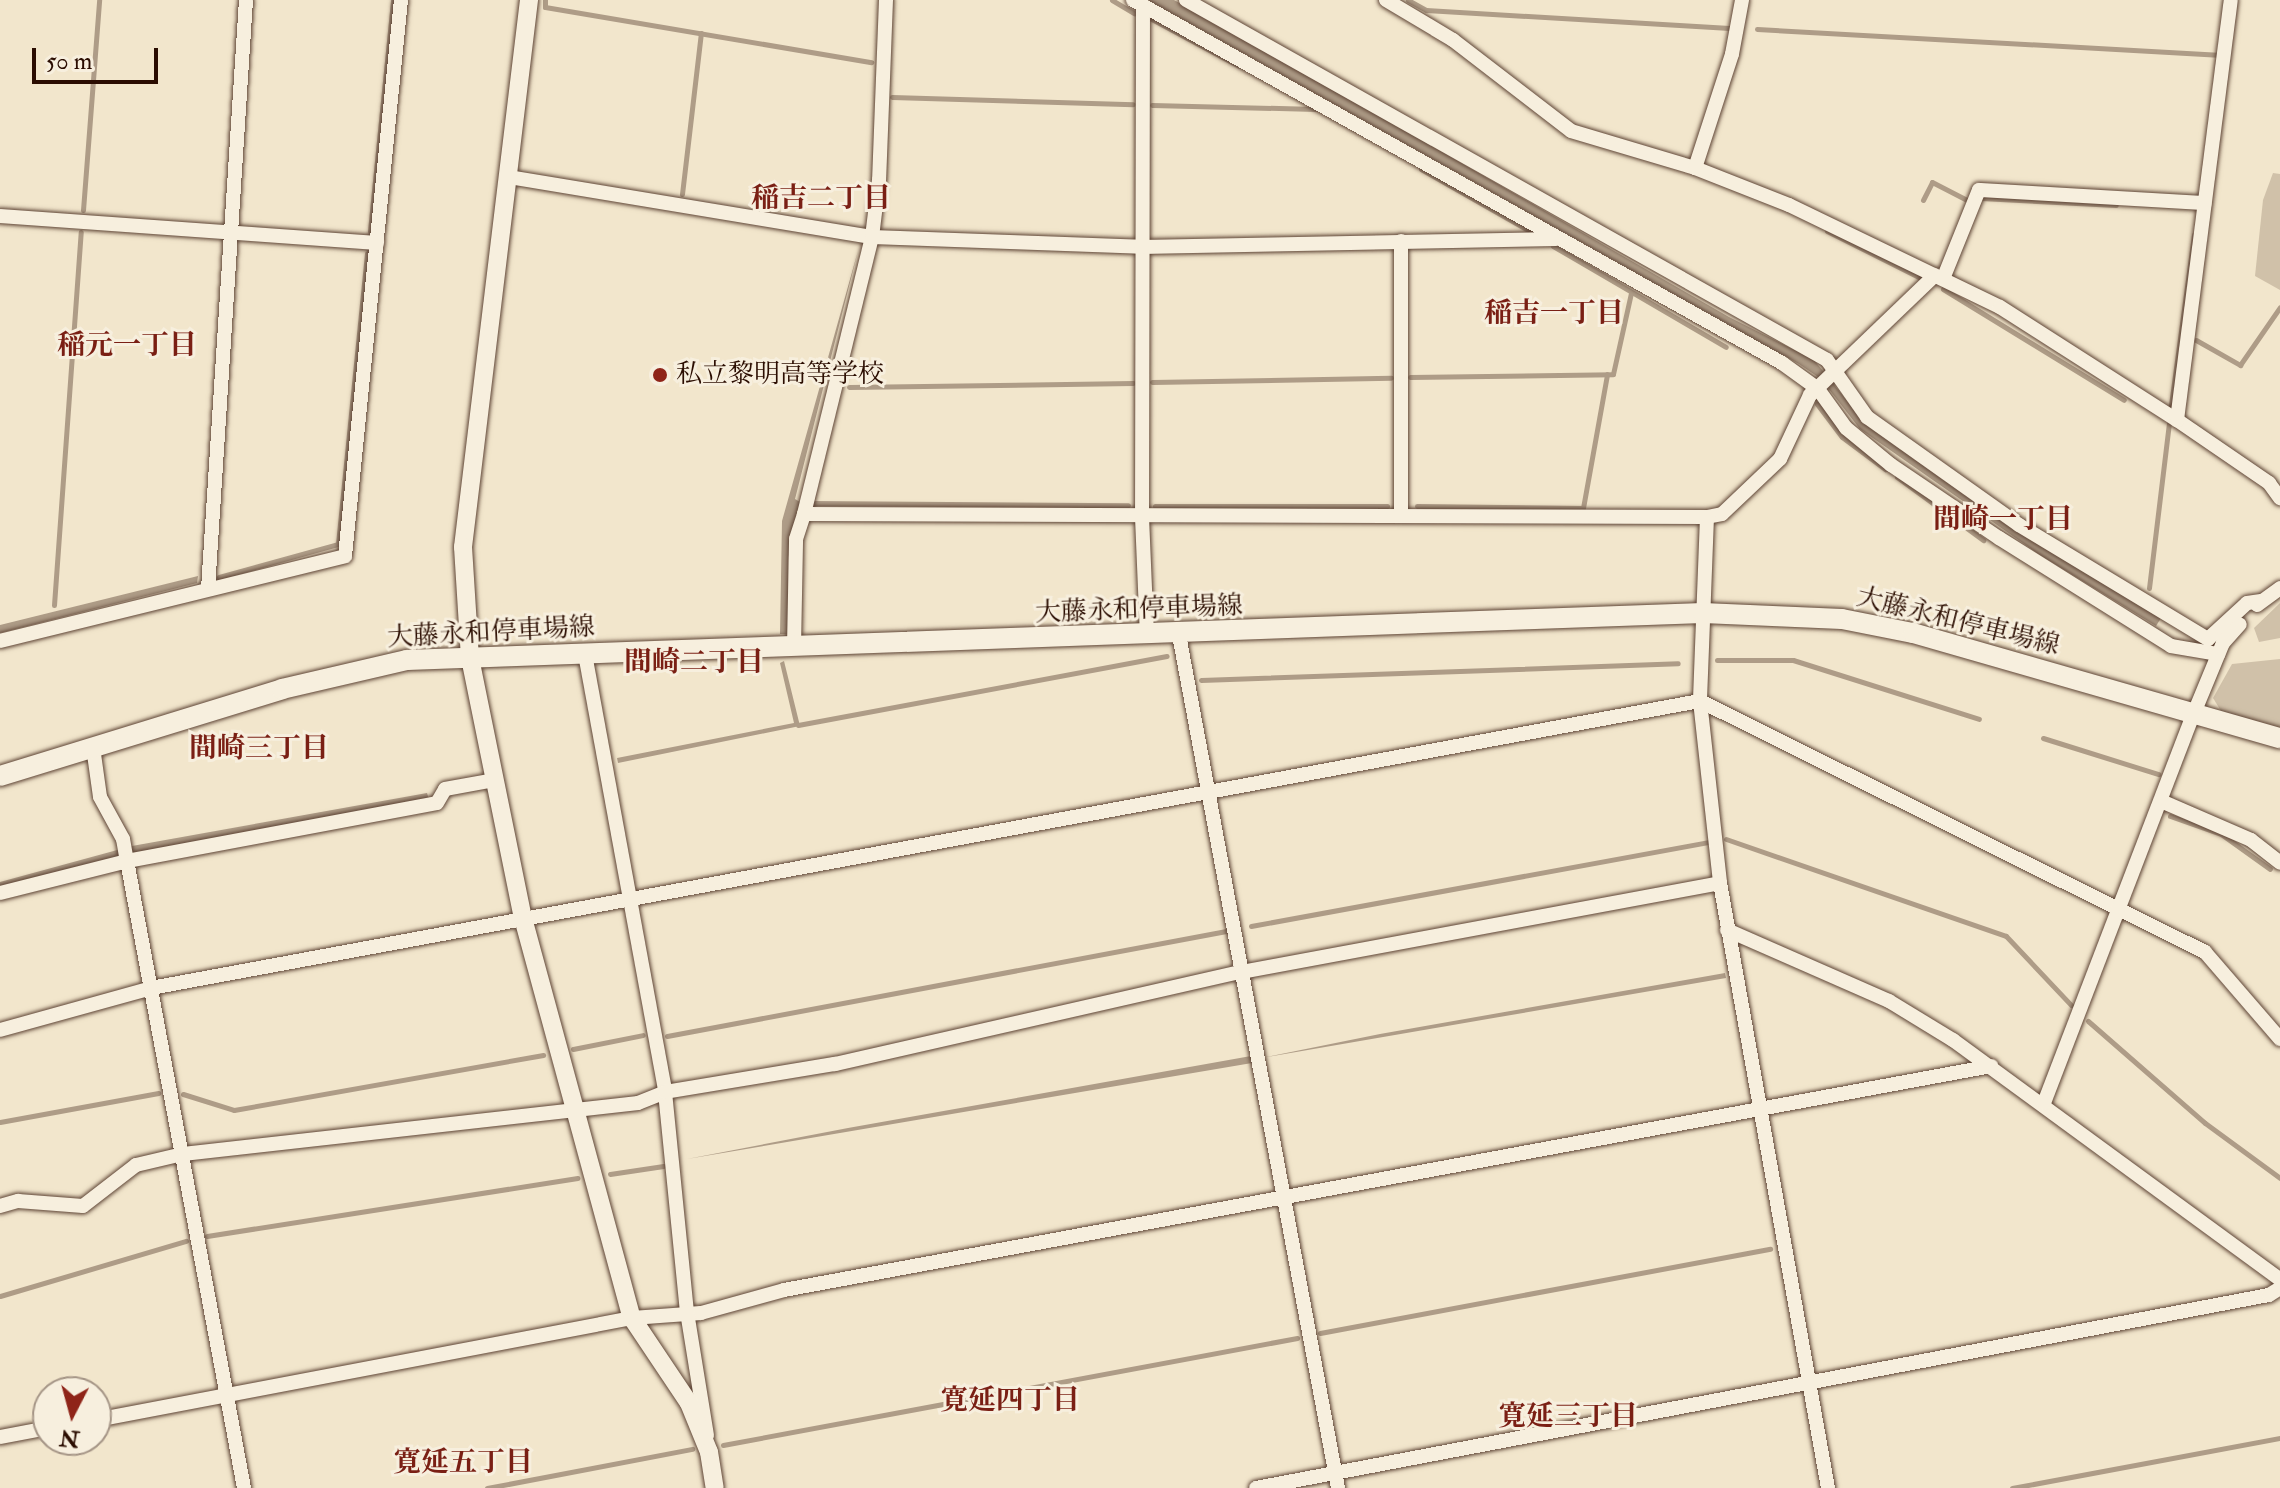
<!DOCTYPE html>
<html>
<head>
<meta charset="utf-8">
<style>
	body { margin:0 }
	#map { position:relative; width:2280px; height:1488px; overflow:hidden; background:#f2e6cc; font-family:"IM FELL Double Pica","Noto Serif JP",serif }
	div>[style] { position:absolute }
	.green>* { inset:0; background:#d0c1a9 }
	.water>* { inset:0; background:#ae9c87 }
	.stream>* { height:5px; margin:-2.5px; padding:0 2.5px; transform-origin:2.5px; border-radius:2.5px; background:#ae9c87 }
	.roads { filter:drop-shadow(0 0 2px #5d4334) drop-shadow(0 0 2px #5d4334) }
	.minor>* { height:14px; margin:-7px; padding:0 7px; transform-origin:7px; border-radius:7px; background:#f7efde }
	.tertiary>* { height:18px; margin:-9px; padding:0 9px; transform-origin:9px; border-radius:9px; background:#f7efde }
	.secondary>* { height:20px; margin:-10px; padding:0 10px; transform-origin:10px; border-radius:10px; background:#f7efde }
	.dots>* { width:22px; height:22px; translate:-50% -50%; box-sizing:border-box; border:4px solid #f7efde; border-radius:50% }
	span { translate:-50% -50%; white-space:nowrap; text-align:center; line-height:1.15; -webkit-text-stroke:6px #f7efde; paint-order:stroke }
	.poi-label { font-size:26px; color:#2b0d01 }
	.left { translate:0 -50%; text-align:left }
	.street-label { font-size:26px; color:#2b0d01 }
	.neighbourhood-label { font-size:28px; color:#7a1f14; font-weight:700 }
	.north { position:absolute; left:32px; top:1376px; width:80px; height:80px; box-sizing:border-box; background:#f7efde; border:2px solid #a59586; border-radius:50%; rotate:186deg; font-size:22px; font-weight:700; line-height:32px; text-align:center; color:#2b0d01 }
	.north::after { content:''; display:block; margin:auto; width:28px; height:36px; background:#8f2418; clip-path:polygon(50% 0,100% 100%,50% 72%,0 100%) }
	.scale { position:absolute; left:32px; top:48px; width:126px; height:36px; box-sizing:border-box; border:4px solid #2b0d01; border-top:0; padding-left:10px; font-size:24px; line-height:28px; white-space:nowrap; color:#2b0d01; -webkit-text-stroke:6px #f7efde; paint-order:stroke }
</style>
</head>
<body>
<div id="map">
	<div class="green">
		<i style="clip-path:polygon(2273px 173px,2280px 174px,2280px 290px,2255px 276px,2263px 200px)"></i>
		<i style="clip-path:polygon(2280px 603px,2280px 638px,2259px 642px,2254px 628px)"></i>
		<i style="clip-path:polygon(2280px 659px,2280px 728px,2221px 711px,2213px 698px,2232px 664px)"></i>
	</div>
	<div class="water">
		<i style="clip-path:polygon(1148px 0,1174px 0,1244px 38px,1729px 317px,1814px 360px,1865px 423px,2161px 618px,2156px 626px,2040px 555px,1860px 429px,1821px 379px,1799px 364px)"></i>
		<i style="clip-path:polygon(858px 251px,795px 499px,800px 502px,788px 559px,788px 634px,780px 634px,782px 521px)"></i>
		<i style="clip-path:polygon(198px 576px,197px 583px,0 633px,0 625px)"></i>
		<i style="clip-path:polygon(784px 661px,800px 726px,618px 763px,617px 758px,794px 723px,780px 663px)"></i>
		<i style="clip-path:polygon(427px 793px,429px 800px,0 889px,0 882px,132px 846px)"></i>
		<i style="clip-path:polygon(1725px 973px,1726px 978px,1261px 1058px,1380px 1034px)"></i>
		<i style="clip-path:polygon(1251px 1056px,1252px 1063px,687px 1159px,848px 1128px)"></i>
	</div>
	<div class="stream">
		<i style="left:545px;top:0;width:7px;rotate:90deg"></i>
		<i style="left:545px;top:7px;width:331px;rotate:9.6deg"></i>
		<i style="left:1112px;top:0;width:26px;rotate:31deg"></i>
		<i style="left:1408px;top:0;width:21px;rotate:29deg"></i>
		<i style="left:1426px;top:10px;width:304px;rotate:3.4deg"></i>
		<i style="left:1148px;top:17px;width:103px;rotate:28.3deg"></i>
		<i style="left:1757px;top:29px;width:461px;rotate:3.2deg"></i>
		<i style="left:892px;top:97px;width:241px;rotate:1.7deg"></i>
		<i style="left:1152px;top:105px;width:164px;rotate:1.4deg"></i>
		<i style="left:1421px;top:169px;width:123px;rotate:29.7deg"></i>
		<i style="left:682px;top:194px;width:162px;rotate:-83.3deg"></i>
		<i style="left:1981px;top:198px;width:135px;rotate:3deg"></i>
		<i style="left:1923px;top:200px;width:20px;rotate:-63deg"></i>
		<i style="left:1932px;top:182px;width:42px;rotate:27.2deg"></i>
		<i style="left:83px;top:210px;width:211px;rotate:-85.6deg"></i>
		<i style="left:370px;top:231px;width:232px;rotate:-84.3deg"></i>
		<i style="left:1827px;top:231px;width:107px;rotate:26.6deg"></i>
		<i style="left:1553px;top:246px;width:200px;rotate:30.3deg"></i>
		<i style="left:1943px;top:289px;width:212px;rotate:31.5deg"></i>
		<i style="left:2196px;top:340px;width:51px;rotate:29.6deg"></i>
		<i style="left:2240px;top:365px;width:70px;rotate:-55.4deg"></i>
		<i style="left:1410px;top:377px;width:203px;rotate:-0.8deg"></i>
		<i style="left:1613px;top:374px;width:83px;rotate:-77.5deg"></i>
		<i style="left:1152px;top:382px;width:239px;rotate:-1deg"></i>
		<i style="left:849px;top:387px;width:284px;rotate:-0.8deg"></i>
		<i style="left:1817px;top:404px;width:41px;rotate:52.9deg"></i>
		<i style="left:1842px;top:437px;width:54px;rotate:36.7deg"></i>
		<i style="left:2171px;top:405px;width:172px;rotate:-82.3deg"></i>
		<i style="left:1897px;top:477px;width:107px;rotate:36.2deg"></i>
		<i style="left:810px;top:503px;width:318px;rotate:0.4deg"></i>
		<i style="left:1155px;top:506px;width:232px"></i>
		<i style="left:1417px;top:506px;width:166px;rotate:0.7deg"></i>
		<i style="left:1583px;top:508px;width:136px;rotate:-79.8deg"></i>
		<i style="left:219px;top:577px;width:123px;rotate:-15.5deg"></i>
		<i style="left:338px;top:544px;width:292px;rotate:-84.3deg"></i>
		<i style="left:2149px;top:588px;width:166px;rotate:-83.1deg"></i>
		<i style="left:54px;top:605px;width:374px;rotate:-85.9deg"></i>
		<i style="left:1717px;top:660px;width:76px"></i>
		<i style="left:1793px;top:660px;width:195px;rotate:17.6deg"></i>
		<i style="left:1201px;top:680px;width:477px;rotate:-2deg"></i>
		<i style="left:798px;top:725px;width:375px;rotate:-10.6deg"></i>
		<i style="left:2043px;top:738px;width:121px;rotate:17.4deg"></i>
		<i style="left:2170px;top:816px;width:54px;rotate:19.4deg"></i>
		<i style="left:2221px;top:834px;width:60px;rotate:35.5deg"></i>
		<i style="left:1726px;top:839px;width:296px;rotate:19.1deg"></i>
		<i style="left:2006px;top:936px;width:95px;rotate:46.7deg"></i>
		<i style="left:1251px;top:926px;width:466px;rotate:-10.4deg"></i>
		<i style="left:2088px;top:1021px;width:155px;rotate:41.1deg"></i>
		<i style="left:2205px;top:1123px;width:93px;rotate:36.3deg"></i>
		<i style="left:667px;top:1036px;width:569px;rotate:-10.64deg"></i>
		<i style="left:573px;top:1049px;width:71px;rotate:-11.3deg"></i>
		<i style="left:183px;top:1094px;width:53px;rotate:17.4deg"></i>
		<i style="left:234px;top:1110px;width:314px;rotate:-10.1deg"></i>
		<i style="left:0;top:1122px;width:161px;rotate:-10.4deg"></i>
		<i style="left:610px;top:1174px;width:54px;rotate:-8.6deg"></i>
		<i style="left:207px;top:1236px;width:375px;rotate:-8.9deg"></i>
		<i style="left:0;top:1296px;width:194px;rotate:-16.5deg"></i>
		<i style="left:1320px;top:1333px;width:458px;rotate:-10.6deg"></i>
		<i style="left:723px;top:1445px;width:584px;rotate:-10.56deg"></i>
		<i style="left:487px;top:1488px;width:209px;rotate:-10.8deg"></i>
		<i style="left:2012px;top:1488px;width:273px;rotate:-10.6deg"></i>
	</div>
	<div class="roads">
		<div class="minor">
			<i style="left:886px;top:0;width:180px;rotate:92.2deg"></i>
			<i style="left:879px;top:180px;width:57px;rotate:97deg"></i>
			<i style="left:872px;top:237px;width:285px;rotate:103.8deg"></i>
			<i style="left:804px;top:514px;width:903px;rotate:0.19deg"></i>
			<i style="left:1707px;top:517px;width:15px;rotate:-11deg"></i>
			<i style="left:1722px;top:514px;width:80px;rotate:-43.5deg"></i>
			<i style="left:1780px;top:459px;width:71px;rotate:-64.9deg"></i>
			<i style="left:1810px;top:395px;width:173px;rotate:-43.8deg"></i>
			<i style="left:1133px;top:0;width:744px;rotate:29.22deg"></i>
			<i style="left:1782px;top:363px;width:44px;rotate:35.8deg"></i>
			<i style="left:1818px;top:389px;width:48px;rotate:54.3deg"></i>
			<i style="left:1846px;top:428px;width:58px;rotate:39.4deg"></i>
			<i style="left:1891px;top:465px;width:130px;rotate:34.1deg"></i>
			<i style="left:1999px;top:538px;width:203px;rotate:32.1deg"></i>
			<i style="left:2171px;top:646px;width:48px;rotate:9.7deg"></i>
			<i style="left:1186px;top:0;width:735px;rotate:29.32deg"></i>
			<i style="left:1827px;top:360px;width:70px;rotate:54.9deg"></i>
			<i style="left:1867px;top:417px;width:186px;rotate:35.4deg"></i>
			<i style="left:2019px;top:525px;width:221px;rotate:31.1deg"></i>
			<i style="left:2208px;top:639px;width:53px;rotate:-42.7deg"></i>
			<i style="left:2247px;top:603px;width:14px;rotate:-8deg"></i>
			<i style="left:1386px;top:0;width:78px;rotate:30.8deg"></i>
			<i style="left:1453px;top:40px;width:149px;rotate:37.6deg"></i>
			<i style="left:1571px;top:131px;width:129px;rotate:16.6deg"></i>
			<i style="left:1695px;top:168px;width:101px;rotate:21.5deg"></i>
			<i style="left:1789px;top:205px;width:234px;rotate:25.8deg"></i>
			<i style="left:2000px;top:307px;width:210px;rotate:32.6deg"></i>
			<i style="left:2177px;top:420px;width:112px;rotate:34.4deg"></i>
			<i style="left:2269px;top:483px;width:19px;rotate:54deg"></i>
			<i style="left:1143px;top:5px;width:512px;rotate:90.11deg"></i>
			<i style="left:1142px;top:517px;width:118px;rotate:87.6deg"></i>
			<i style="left:1695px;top:168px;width:120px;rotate:-72deg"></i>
			<i style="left:1732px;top:54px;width:55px;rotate:-79.5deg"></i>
			<i style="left:509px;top:177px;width:368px;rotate:9.4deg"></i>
			<i style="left:872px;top:237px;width:269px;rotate:2.1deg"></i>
			<i style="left:1141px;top:247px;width:415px;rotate:-1.1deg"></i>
			<i style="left:0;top:216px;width:378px;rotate:4.1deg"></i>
			<i style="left:1943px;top:279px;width:96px;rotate:-68deg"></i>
			<i style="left:1979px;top:190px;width:226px;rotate:3.3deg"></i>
			<i style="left:2177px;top:420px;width:423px;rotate:-82.7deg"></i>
			<i style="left:1401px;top:516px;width:275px;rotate:-90deg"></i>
			<i style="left:1707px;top:517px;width:184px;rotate:92.2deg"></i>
			<i style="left:1700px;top:701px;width:183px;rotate:83.7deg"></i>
			<i style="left:1720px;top:883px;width:615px;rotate:79.88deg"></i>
			<i style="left:208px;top:589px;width:590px;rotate:-86.31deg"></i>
			<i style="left:2257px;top:605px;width:29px;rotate:-36deg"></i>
			<i style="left:1179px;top:635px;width:868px;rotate:79.44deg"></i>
			<i style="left:0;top:641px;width:355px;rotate:-13.8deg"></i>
			<i style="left:345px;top:556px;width:559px;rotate:-84.25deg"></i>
			<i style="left:794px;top:647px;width:108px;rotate:-88.9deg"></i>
			<i style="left:796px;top:539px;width:26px;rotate:-72deg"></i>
			<i style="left:585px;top:654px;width:445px;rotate:79.6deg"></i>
			<i style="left:665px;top:1092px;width:221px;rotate:84.3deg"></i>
			<i style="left:687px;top:1312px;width:125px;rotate:80.8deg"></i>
			<i style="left:93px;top:747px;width:50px;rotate:82deg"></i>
			<i style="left:100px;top:797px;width:48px;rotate:61.3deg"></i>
			<i style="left:123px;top:839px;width:22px;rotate:80deg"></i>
			<i style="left:127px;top:861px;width:638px;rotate:79.43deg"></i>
			<i style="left:2161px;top:801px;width:98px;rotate:23.4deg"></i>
			<i style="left:2251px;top:840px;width:37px;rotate:38deg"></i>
			<i style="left:0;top:893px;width:131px;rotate:-14.1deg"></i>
			<i style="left:127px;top:861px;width:315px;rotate:-10.6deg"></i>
			<i style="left:437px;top:803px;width:16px;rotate:-60deg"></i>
			<i style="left:445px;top:789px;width:51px;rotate:-10.2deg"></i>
			<i style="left:1727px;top:930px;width:177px;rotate:23.7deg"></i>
			<i style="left:1889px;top:1001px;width:75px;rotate:31.4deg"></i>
			<i style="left:1953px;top:1040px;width:405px;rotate:36.2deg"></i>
			<i style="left:0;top:1030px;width:157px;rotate:-15.5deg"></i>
			<i style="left:151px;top:988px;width:1575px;rotate:-10.5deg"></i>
			<i style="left:1700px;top:701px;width:564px;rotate:26.43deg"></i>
			<i style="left:2205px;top:952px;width:115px;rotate:49.2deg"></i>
			<i style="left:2044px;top:1103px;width:418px;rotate:-69deg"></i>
			<i style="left:2194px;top:713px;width:76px;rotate:-67.5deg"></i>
			<i style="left:2223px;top:643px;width:25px;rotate:-48deg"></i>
			<i style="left:0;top:1206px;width:19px;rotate:-16deg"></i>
			<i style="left:18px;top:1201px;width:65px;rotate:4.4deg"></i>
			<i style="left:83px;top:1206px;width:67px;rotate:-37.7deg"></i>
			<i style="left:136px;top:1165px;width:48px;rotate:-13.2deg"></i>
			<i style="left:183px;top:1154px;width:458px;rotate:-6.4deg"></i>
			<i style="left:638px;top:1103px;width:29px;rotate:-22deg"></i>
			<i style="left:665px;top:1092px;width:172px;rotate:-9.4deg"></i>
			<i style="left:835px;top:1064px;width:416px;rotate:-12.8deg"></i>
			<i style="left:1241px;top:972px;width:487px;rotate:-10.5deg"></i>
			<i style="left:96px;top:1420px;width:546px;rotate:-10.77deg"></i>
			<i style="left:632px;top:1318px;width:69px;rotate:-4.1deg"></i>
			<i style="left:701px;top:1313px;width:86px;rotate:-15.5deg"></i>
			<i style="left:784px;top:1290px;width:1228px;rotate:-10.51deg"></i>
			<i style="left:0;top:1437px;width:49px;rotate:-10.6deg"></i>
			<i style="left:1256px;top:1488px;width:1031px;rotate:-10.79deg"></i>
			<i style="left:2269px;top:1295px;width:13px;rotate:-32deg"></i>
		</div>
		<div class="tertiary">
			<i style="left:529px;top:0;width:551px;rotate:96.88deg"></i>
			<i style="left:463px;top:547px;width:111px;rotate:86.4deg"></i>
			<i style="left:470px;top:658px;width:265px;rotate:78.5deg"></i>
			<i style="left:523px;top:918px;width:415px;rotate:74.8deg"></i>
			<i style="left:632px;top:1318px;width:102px;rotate:56.2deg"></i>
			<i style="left:689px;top:1403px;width:53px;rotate:67.8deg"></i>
			<i style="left:709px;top:1452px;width:36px;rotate:81deg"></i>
		</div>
		<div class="secondary">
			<i style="left:0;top:776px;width:295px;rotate:-17.1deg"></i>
			<i style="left:282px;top:689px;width:128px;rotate:-13.1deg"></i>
			<i style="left:407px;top:660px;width:1297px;rotate:-2.08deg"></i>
			<i style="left:1703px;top:613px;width:139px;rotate:2.5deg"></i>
			<i style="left:1842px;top:619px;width:72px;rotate:11.2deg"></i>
			<i style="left:1913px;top:633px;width:382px;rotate:16deg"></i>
		</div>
	</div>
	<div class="dots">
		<i style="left:660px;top:375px;background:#8f2418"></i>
	</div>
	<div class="poi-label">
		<span class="left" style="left:676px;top:375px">私立黎明高等学校</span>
	</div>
	<div class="street-label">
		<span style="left:1139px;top:610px;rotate:-2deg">大藤永和停車場線</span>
		<span style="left:1958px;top:622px;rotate:14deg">大藤永和停車場線</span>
		<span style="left:491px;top:633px;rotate:-3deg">大藤永和停車場線</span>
	</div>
	<div class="neighbourhood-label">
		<span style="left:821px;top:199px">稲吉二丁目</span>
		<span style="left:1554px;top:314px">稲吉一丁目</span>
		<span style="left:127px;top:346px">稲元一丁目</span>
		<span style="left:2003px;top:520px">間崎一丁目</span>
		<span style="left:694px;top:663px">間崎二丁目</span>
		<span style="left:259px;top:749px">間崎三丁目</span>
		<span style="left:1010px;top:1401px">寛延四丁目</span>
		<span style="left:1568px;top:1417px">寛延三丁目</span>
		<span style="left:463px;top:1463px">寛延五丁目</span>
	</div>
	<div class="north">N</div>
	<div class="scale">50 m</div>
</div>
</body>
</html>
